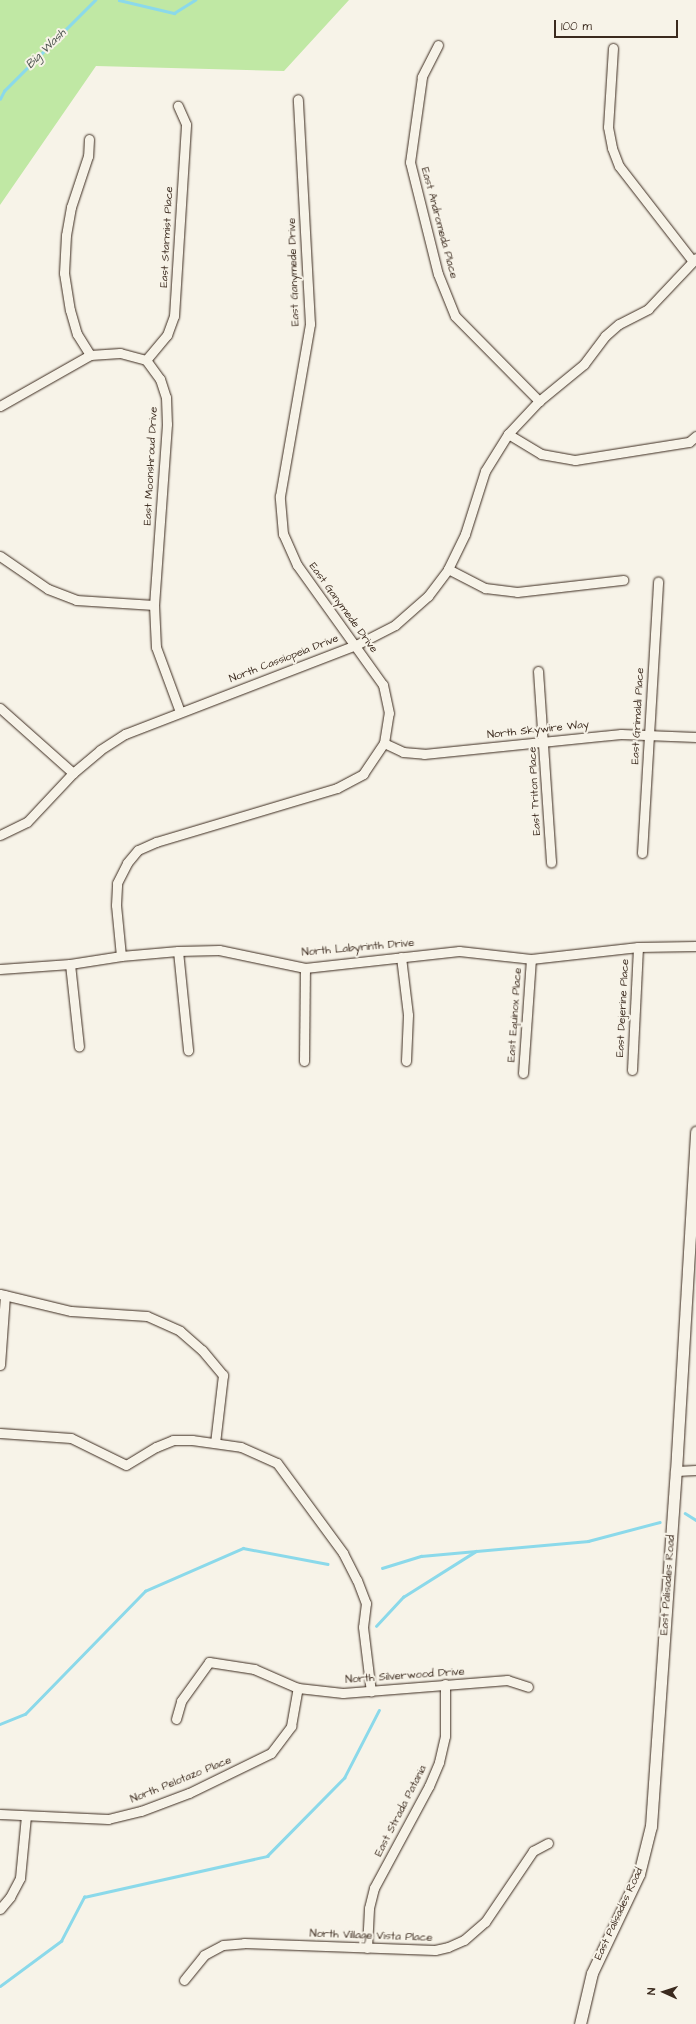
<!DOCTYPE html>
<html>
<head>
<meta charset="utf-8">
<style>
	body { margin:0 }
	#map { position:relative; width:696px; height:2024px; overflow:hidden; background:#f7f3e8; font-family:"Architects Daughter",sans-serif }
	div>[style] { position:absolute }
	.green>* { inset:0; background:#c0e8a4 }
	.stream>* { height:2.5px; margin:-1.25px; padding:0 1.25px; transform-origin:1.25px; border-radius:1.25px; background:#8bd9ea }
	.roads { filter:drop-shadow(0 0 1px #3b2a1e) drop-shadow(0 0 1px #3b2a1e) }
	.minor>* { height:9px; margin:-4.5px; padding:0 4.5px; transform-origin:4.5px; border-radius:4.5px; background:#f7f3e8 }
	.tertiary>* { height:11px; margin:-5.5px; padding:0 5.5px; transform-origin:5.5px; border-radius:5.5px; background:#f7f3e8 }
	span { translate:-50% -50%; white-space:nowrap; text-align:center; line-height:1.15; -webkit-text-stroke:4px #f7f3e8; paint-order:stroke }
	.street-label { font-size:11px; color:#3b2a1e }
	.water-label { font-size:12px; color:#4f5651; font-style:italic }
	.north { position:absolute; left:644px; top:1972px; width:40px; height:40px; -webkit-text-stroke:3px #f7f3e8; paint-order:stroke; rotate:273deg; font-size:11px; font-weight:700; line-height:16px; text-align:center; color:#3b2a1e }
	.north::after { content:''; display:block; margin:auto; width:14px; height:18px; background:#3b2a1e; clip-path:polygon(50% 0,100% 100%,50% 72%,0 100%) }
	.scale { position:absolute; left:554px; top:20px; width:124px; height:18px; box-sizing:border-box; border:2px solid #3b2a1e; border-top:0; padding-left:5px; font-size:12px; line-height:14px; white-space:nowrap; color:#3b2a1e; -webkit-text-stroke:3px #f7f3e8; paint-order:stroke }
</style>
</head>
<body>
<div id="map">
	<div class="green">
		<i style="clip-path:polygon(0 0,349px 0,284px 71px,96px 66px,0 205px)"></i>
	</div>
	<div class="stream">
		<i style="left:119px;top:0;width:57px;rotate:13.3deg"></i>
		<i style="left:174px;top:13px;width:25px;rotate:-32deg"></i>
		<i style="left:0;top:99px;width:9px;rotate:-63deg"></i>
		<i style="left:4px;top:91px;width:129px;rotate:-45deg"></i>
		<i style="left:685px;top:1513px;width:13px;rotate:32deg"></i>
		<i style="left:382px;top:1568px;width:41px;rotate:-17.1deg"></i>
		<i style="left:421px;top:1556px;width:168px;rotate:-5.1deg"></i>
		<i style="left:588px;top:1541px;width:74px;rotate:-14.8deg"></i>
		<i style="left:376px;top:1626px;width:40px;rotate:-47deg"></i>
		<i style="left:403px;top:1597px;width:86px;rotate:-32.2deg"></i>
		<i style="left:0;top:1724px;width:27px;rotate:-22deg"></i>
		<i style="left:25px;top:1714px;width:172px;rotate:-45.7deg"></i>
		<i style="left:145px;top:1591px;width:107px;rotate:-23.7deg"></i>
		<i style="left:243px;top:1548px;width:86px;rotate:10.7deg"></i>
		<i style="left:0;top:1986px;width:76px;rotate:-36.4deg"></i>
		<i style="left:61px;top:1941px;width:50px;rotate:-62.4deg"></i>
		<i style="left:84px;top:1897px;width:188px;rotate:-12.6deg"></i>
		<i style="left:267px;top:1856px;width:110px;rotate:-45.4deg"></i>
		<i style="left:344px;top:1778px;width:76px;rotate:-62.8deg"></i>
	</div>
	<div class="roads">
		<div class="minor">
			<i style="left:438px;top:45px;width:36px;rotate:117deg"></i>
			<i style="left:422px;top:77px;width:86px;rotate:98deg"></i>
			<i style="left:410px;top:162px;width:115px;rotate:76deg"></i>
			<i style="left:438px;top:274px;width:45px;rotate:68deg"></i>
			<i style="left:455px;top:316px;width:120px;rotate:45.3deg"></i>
			<i style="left:613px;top:48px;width:79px;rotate:93.6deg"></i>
			<i style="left:608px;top:127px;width:21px;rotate:79deg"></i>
			<i style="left:612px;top:148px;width:19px;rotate:69deg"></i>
			<i style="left:619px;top:166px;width:119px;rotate:52.2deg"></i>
			<i style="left:89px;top:139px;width:17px;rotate:93deg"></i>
			<i style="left:88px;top:156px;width:54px;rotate:108.4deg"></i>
			<i style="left:71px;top:207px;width:28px;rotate:100deg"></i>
			<i style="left:66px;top:235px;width:38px;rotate:93deg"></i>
			<i style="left:64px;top:273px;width:37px;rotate:81deg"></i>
			<i style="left:70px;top:310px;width:25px;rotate:74deg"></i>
			<i style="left:77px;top:334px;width:25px;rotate:58deg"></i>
			<i style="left:146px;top:360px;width:33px;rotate:-50deg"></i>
			<i style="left:167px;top:335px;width:20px;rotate:-70deg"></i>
			<i style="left:174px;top:316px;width:192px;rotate:-86.4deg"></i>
			<i style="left:186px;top:124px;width:20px;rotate:-114deg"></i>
			<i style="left:0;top:406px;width:103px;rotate:-29.5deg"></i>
			<i style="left:90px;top:355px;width:30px;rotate:-4deg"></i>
			<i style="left:120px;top:353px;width:27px;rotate:15deg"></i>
			<i style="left:146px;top:360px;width:24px;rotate:54deg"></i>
			<i style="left:160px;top:379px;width:19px;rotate:72deg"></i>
			<i style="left:166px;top:397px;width:27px;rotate:88deg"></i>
			<i style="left:167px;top:424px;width:181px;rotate:94.1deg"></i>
			<i style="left:154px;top:605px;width:42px;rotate:87.3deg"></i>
			<i style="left:156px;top:647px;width:69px;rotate:69.7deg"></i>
			<i style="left:508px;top:434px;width:39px;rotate:31deg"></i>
			<i style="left:541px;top:454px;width:35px;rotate:10deg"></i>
			<i style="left:575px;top:460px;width:115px;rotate:-9deg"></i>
			<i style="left:689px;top:442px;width:9px;rotate:-41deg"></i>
			<i style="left:0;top:556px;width:58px;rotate:34.5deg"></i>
			<i style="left:48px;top:589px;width:30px;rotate:21deg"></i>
			<i style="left:76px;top:600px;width:78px;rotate:3.7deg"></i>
			<i style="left:448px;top:569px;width:42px;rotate:27.2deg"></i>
			<i style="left:485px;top:588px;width:32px;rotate:7deg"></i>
			<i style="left:517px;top:592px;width:107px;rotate:-6.5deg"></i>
			<i style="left:538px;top:671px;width:192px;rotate:86.1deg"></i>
			<i style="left:0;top:708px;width:98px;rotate:41.7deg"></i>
			<i style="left:384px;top:743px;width:21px;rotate:25deg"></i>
			<i style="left:403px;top:752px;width:21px;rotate:5deg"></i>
			<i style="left:424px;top:754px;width:198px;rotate:-5.8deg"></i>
			<i style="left:621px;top:734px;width:75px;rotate:2.3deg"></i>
			<i style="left:0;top:835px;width:30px;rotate:-26deg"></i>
			<i style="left:27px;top:822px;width:67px;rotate:-46.8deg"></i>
			<i style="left:73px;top:773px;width:35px;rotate:-40deg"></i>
			<i style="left:100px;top:750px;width:30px;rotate:-33deg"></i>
			<i style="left:125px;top:734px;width:248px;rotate:-21.1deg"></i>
			<i style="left:356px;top:645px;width:44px;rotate:-27.1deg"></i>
			<i style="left:395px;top:625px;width:44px;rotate:-41.3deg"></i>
			<i style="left:428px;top:596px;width:34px;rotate:-53deg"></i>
			<i style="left:448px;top:569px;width:39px;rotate:-64deg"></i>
			<i style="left:465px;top:534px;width:66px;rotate:-72.4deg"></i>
			<i style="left:485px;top:471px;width:44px;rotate:-58.1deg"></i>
			<i style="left:508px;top:434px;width:45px;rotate:-46.8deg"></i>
			<i style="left:539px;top:401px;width:58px;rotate:-39.4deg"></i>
			<i style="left:584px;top:364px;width:35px;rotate:-53deg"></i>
			<i style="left:605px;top:336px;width:18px;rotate:-41deg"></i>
			<i style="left:619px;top:324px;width:33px;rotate:-27deg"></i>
			<i style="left:648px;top:309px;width:70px;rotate:-46.7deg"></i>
			<i style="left:642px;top:853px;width:272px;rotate:-86.6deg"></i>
			<i style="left:178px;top:951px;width:100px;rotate:84.2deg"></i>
			<i style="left:121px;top:956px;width:51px;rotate:-95.6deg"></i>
			<i style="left:116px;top:905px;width:22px;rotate:-87deg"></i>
			<i style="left:117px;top:883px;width:22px;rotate:-63deg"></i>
			<i style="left:127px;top:863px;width:17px;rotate:-50deg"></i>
			<i style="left:138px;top:850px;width:20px;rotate:-24deg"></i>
			<i style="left:156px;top:842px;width:189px;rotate:-16.6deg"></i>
			<i style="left:337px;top:788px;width:30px;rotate:-28deg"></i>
			<i style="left:363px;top:774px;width:37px;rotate:-56deg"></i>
			<i style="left:384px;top:743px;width:30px;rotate:-81deg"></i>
			<i style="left:389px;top:713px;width:29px;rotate:-102deg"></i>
			<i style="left:383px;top:685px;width:148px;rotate:-125.6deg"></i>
			<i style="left:297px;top:565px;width:34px;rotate:-114deg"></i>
			<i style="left:283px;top:534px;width:38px;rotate:-95deg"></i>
			<i style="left:280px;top:496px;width:175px;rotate:-80.1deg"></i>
			<i style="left:310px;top:324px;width:225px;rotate:-93.1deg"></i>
			<i style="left:401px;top:957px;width:58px;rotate:83.1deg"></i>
			<i style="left:408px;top:1015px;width:46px;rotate:92.5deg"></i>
			<i style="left:70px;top:964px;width:83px;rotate:83.8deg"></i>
			<i style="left:0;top:969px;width:70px;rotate:-4.1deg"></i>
			<i style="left:70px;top:964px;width:52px;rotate:-8.9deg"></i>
			<i style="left:121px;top:956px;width:57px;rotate:-5deg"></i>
			<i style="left:178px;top:951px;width:41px;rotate:-1.4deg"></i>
			<i style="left:219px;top:950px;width:88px;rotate:11.8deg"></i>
			<i style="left:305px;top:968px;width:155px;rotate:-6.3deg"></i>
			<i style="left:459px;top:951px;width:72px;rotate:6.3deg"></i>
			<i style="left:531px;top:959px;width:108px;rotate:-6.4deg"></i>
			<i style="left:638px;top:947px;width:58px;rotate:-1deg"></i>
			<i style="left:304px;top:1061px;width:93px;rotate:-89.4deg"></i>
			<i style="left:632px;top:1070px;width:123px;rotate:-87.2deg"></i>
			<i style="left:523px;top:1073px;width:114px;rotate:-86deg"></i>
			<i style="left:0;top:1294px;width:73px;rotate:13.5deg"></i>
			<i style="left:71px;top:1311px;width:76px;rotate:3.8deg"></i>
			<i style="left:147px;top:1316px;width:36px;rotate:24deg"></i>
			<i style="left:180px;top:1331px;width:29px;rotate:41deg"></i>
			<i style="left:202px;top:1350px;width:33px;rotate:50deg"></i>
			<i style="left:223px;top:1375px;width:68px;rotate:96.7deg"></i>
			<i style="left:0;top:1365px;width:70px;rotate:-85.9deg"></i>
			<i style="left:0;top:1433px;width:71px;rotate:4deg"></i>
			<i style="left:71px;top:1438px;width:61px;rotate:26.1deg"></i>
			<i style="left:126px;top:1465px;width:35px;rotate:-31deg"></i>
			<i style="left:156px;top:1447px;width:18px;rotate:-22deg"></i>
			<i style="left:173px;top:1440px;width:19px"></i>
			<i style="left:192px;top:1440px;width:49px;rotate:8.1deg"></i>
			<i style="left:241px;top:1447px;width:39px;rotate:24deg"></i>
			<i style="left:277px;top:1463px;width:112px;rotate:53.7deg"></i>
			<i style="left:343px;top:1553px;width:30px;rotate:63deg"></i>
			<i style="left:357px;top:1580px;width:25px;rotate:69deg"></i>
			<i style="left:366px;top:1603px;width:24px;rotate:97deg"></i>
			<i style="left:363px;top:1627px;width:65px;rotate:83deg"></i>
			<i style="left:676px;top:1471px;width:20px;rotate:-3deg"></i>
			<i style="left:176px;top:1719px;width:19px;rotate:-74deg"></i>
			<i style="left:181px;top:1701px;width:48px;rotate:-54.3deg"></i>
			<i style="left:209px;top:1662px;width:46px;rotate:8.8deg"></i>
			<i style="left:254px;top:1669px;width:48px;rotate:23.4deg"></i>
			<i style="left:298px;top:1688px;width:45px;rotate:6.3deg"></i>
			<i style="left:343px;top:1693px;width:165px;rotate:-4.5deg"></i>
			<i style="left:507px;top:1680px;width:22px;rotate:18deg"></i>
			<i style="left:0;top:1814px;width:108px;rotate:2.7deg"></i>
			<i style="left:108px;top:1819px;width:34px;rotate:-14deg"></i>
			<i style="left:141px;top:1811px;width:51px;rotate:-20.6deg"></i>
			<i style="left:189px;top:1793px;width:91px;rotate:-26deg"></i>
			<i style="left:271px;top:1753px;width:34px;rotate:-53deg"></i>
			<i style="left:291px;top:1726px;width:39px;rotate:-80deg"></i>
			<i style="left:0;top:1909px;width:16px;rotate:-50deg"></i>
			<i style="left:10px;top:1897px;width:21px;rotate:-62deg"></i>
			<i style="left:20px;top:1878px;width:62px;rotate:-84.5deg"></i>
			<i style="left:367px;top:1948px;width:40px;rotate:-87.1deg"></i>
			<i style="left:369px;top:1908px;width:21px;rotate:-76deg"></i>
			<i style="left:374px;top:1888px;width:116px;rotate:-61.7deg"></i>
			<i style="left:429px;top:1786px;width:26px;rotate:-67deg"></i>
			<i style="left:439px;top:1762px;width:27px;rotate:-77deg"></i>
			<i style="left:445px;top:1736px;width:52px;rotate:-90deg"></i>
			<i style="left:184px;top:1980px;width:32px;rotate:-51deg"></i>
			<i style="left:204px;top:1955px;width:21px;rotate:-28deg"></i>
			<i style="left:223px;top:1945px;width:21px;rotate:-5deg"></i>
			<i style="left:244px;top:1943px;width:191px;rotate:2.1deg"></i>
			<i style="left:435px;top:1950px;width:13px;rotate:-13deg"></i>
			<i style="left:448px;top:1947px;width:17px;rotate:-24deg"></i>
			<i style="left:464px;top:1940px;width:28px;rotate:-41deg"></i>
			<i style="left:485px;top:1922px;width:86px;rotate:-55.9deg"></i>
			<i style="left:533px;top:1851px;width:17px;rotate:-28deg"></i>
		</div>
		<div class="tertiary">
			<i style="left:580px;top:2024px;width:52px;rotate:-76.8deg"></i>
			<i style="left:592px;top:1973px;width:110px;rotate:-64.6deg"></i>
			<i style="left:639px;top:1874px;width:49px;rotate:-76deg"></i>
			<i style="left:651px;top:1826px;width:356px;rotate:-86deg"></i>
			<i style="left:676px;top:1471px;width:340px;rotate:-86.6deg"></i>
		</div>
	</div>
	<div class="street-label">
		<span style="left:439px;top:223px;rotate:75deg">East Andromeda Place</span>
		<span style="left:167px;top:237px;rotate:-87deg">East Starmist Place</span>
		<span style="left:294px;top:272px;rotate:-92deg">East Ganymede Drive</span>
		<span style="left:151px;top:466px;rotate:-87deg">East Moonshroud Drive</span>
		<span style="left:343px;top:608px;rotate:54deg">East Ganymede Drive</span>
		<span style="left:284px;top:659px;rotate:-21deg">North Cassiopeia Drive</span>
		<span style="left:638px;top:716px;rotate:-87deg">East Grimaldi Place</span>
		<span style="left:538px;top:730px;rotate:-6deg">North Skywire Way</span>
		<span style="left:535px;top:791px;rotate:-93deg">East Triton Place</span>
		<span style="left:358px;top:948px;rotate:-5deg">North Labyrinth Drive</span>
		<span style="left:623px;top:1008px;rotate:-87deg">East Dejerine Place</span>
		<span style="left:515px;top:1015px;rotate:-86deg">East Equinox Place</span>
		<span style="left:668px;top:1585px;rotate:-86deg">East Palisades Road</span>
		<span style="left:405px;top:1676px;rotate:-4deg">North Silverwood Drive</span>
		<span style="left:181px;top:1780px;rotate:-22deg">North Pelotazo Place</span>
		<span style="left:401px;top:1811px;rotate:-63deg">East Strada Patania</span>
		<span style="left:619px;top:1914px;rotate:-65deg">East Palisades Road</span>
		<span style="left:371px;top:1936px;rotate:2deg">North Village Vista Place</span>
	</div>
	<div class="water-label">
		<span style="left:46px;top:49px;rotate:-45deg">Big Wash</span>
	</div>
	<div class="north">N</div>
	<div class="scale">100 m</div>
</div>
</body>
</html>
